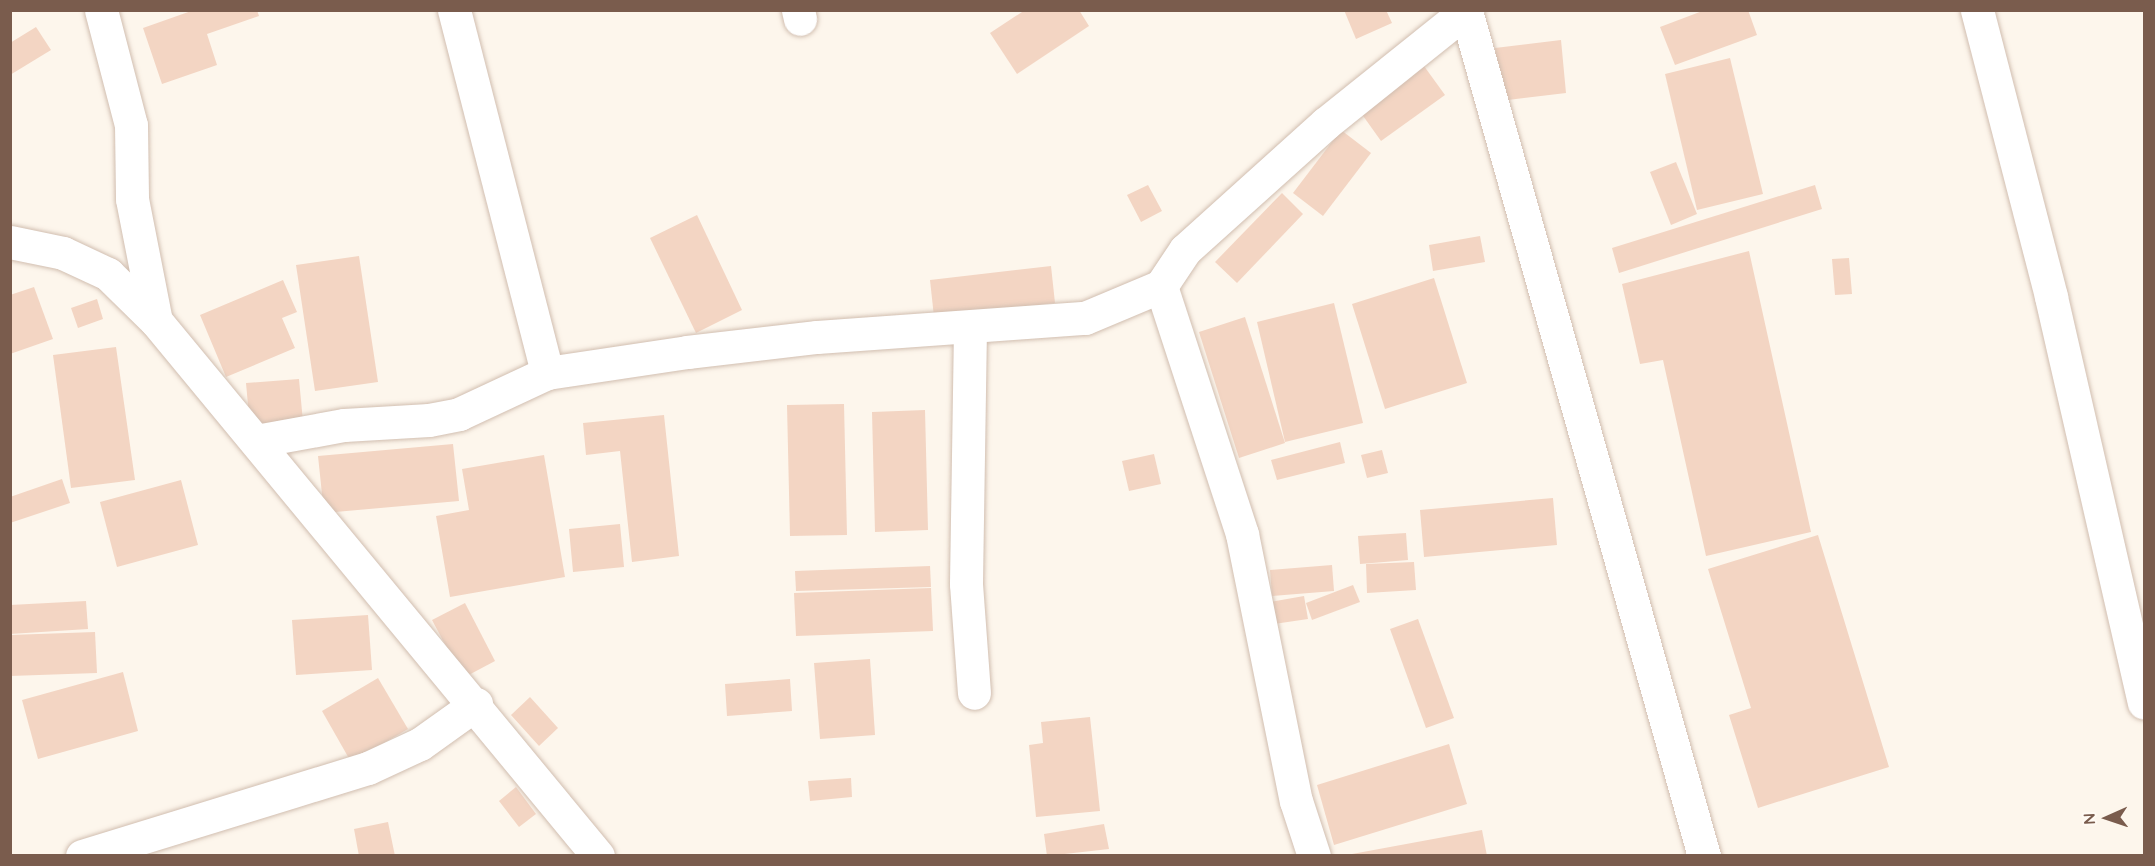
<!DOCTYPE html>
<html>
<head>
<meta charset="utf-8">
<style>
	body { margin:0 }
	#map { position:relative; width:2155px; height:866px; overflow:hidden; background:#fdf6ec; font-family:Quicksand,sans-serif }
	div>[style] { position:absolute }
	.building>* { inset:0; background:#f3d5c3 }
	.roads { filter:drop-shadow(0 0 2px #d1beb0) drop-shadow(0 0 2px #d1beb0) }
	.minor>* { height:33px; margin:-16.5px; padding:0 16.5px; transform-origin:16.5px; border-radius:16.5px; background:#fff }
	span { translate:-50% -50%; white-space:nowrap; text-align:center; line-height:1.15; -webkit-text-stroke:6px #fffaf3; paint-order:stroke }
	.frame { position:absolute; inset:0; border:12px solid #7a5c4d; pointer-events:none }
	.north { position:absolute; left:2077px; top:788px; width:60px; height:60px; -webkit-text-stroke:4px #fffaf3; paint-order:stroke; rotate:267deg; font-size:16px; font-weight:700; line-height:24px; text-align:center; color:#7a5c4d }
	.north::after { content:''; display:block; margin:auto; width:21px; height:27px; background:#7a5c4d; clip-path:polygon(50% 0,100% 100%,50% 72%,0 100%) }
</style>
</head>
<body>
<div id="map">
	<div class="building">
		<i style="clip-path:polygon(194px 10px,257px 10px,259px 16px,207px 34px,217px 65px,162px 84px,143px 28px)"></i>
		<i style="clip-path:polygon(1025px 10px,1079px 10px,1089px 26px,1017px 74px,990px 33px)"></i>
		<i style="clip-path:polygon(1344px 10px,1386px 10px,1392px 23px,1356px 39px)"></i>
		<i style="clip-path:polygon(1705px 10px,1748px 10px,1757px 35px,1675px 65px,1660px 27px)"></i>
		<i style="clip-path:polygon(36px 27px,51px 50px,10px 75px,10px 43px)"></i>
		<i style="clip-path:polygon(1561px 40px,1566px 93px,1500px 101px,1495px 48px)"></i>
		<i style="clip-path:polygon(1730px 58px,1763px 194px,1697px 210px,1665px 74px)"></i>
		<i style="clip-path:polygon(1424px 66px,1445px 95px,1381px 141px,1361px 113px)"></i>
		<i style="clip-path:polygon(1341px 130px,1371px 153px,1323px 216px,1293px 193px)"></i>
		<i style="clip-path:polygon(1676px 162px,1697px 214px,1671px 225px,1650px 172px)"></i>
		<i style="clip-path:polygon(1148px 185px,1162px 211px,1141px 222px,1127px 195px)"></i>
		<i style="clip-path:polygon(1815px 185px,1822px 209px,1619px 273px,1612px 248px)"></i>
		<i style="clip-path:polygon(1282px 193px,1303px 214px,1237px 283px,1215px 262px)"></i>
		<i style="clip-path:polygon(697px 215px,742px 310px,696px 333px,650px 238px)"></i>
		<i style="clip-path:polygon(1480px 236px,1485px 262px,1433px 271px,1429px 245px)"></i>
		<i style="clip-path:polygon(1749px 251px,1811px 532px,1706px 556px,1663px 360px,1640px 364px,1622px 284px)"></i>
		<i style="clip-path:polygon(359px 256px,378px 382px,315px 391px,296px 265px)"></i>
		<i style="clip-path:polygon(1849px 258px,1852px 294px,1835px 295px,1832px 259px)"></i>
		<i style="clip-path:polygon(1051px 266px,1055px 303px,934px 317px,930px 280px)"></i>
		<i style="clip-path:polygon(1434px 278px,1467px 383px,1385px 409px,1352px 304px)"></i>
		<i style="clip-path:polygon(283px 280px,297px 312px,282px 318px,295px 348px,226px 377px,200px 315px)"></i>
		<i style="clip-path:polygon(34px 287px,53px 339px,10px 354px,10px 295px)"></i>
		<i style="clip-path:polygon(97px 299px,103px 319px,78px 328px,71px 308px)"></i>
		<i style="clip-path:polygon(1334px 303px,1363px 423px,1285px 442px,1257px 322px)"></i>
		<i style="clip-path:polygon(1245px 317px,1285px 443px,1239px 458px,1199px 332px)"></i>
		<i style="clip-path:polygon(116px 347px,135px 480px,71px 488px,53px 355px)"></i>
		<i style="clip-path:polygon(299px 379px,303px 422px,250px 427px,246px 383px)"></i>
		<i style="clip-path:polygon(844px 404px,847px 535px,790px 536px,787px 405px)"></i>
		<i style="clip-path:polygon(925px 410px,928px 530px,875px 532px,872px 412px)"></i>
		<i style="clip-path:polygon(664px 415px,679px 556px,632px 562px,620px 451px,586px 455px,583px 423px)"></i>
		<i style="clip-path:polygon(1340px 442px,1345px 463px,1277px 480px,1271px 460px)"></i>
		<i style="clip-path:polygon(453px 444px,459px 501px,324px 513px,318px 456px)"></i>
		<i style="clip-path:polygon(1382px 450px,1388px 473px,1367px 478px,1361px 455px)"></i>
		<i style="clip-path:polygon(1154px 454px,1161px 484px,1129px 491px,1122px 461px)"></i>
		<i style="clip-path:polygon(544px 455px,565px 577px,450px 597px,436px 516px,469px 510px,462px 469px)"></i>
		<i style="clip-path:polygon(62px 479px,70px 503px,10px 523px,10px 497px)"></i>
		<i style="clip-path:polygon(181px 480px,198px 545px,117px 567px,100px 502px)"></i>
		<i style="clip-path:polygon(1553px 498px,1557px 545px,1424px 557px,1420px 510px)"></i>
		<i style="clip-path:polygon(620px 524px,624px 567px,573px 572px,569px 529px)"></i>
		<i style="clip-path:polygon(1406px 533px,1408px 560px,1360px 564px,1358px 536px)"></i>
		<i style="clip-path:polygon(1818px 535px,1889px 767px,1758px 808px,1729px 715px,1751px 708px,1708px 569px)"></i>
		<i style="clip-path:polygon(1414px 562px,1416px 590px,1367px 593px,1366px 564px)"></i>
		<i style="clip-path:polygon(1332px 565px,1334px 591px,1272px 596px,1270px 570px)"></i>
		<i style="clip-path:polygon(930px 566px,931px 587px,796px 591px,795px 571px)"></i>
		<i style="clip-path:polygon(1353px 585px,1360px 602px,1312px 620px,1306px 603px)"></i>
		<i style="clip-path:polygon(931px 588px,933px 631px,796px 636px,794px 593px)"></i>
		<i style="clip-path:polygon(1304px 596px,1308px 619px,1274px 624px,1270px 602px)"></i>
		<i style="clip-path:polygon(86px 601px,88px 629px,10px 634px,10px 605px)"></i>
		<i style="clip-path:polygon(465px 603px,495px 661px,463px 678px,432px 620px)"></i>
		<i style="clip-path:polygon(368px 615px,372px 670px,296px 675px,292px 620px)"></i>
		<i style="clip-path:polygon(1418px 619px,1454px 718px,1426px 728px,1390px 629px)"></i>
		<i style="clip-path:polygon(95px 632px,97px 673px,10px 676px,10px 635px)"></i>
		<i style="clip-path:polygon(870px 659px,875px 735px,820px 739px,814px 663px)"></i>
		<i style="clip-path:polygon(123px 672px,138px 731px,38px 759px,22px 700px)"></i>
		<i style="clip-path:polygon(378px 678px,408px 729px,351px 762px,322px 711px)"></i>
		<i style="clip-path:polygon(790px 679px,792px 711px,727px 716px,725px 684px)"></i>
		<i style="clip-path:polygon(530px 697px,558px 728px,539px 746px,511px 715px)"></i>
		<i style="clip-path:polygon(1090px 717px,1100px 811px,1036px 817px,1029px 745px,1043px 743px,1041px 722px)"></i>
		<i style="clip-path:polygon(1449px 744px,1467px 804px,1334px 845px,1317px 785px)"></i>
		<i style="clip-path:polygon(851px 778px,852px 797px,810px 801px,808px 781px)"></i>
		<i style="clip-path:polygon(516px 787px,536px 814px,519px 827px,499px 801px)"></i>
		<i style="clip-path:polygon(388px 822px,395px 856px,359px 856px,354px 829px)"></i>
		<i style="clip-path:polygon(1104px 824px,1109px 849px,1047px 856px,1044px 834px)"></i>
		<i style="clip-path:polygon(1482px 830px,1487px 856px,1352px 856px,1352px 854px)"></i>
	</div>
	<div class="roads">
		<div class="minor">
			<i style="left:101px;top:10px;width:119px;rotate:75.4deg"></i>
			<i style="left:131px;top:125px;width:74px;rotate:89.2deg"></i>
			<i style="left:132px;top:199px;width:124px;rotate:78.9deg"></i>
			<i style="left:454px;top:10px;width:375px;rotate:75.6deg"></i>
			<i style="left:798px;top:10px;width:9px;rotate:77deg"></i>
			<i style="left:1977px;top:10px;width:296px;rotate:75.5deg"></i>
			<i style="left:2051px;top:297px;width:416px;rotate:77.1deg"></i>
			<i style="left:1466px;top:11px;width:878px;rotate:74.27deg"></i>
			<i style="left:10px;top:242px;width:54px;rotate:11.7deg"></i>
			<i style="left:63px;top:253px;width:50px;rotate:25deg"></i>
			<i style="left:108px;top:274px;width:67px;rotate:44.4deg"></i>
			<i style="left:156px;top:321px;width:694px;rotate:50.44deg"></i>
			<i style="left:1161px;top:286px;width:261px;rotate:71.9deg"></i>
			<i style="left:1242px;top:534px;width:272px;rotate:78.6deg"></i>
			<i style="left:1296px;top:801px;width:58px;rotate:71.9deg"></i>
			<i style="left:970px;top:328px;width:256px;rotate:90.9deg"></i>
			<i style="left:966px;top:584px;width:109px;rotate:85.8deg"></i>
			<i style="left:256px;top:441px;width:89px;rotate:-10.3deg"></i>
			<i style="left:344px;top:425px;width:85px;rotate:-3.4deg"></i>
			<i style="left:429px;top:420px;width:31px;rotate:-11deg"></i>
			<i style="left:459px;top:414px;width:97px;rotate:-25deg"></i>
			<i style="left:547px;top:373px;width:142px;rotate:-8.5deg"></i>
			<i style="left:687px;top:352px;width:131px;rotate:-6.6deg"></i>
			<i style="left:817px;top:337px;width:269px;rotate:-4.1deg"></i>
			<i style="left:1085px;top:318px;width:82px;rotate:-22.8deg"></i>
			<i style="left:1161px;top:286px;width:43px;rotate:-56.3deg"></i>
			<i style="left:1185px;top:250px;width:190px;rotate:-42deg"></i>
			<i style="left:1326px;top:123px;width:181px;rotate:-38.7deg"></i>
			<i style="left:82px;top:856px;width:299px;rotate:-17.1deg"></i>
			<i style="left:368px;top:768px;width:57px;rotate:-24.8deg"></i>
			<i style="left:420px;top:744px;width:69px;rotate:-35.5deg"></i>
		</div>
	</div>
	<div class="frame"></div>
	<div class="north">N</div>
</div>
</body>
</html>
